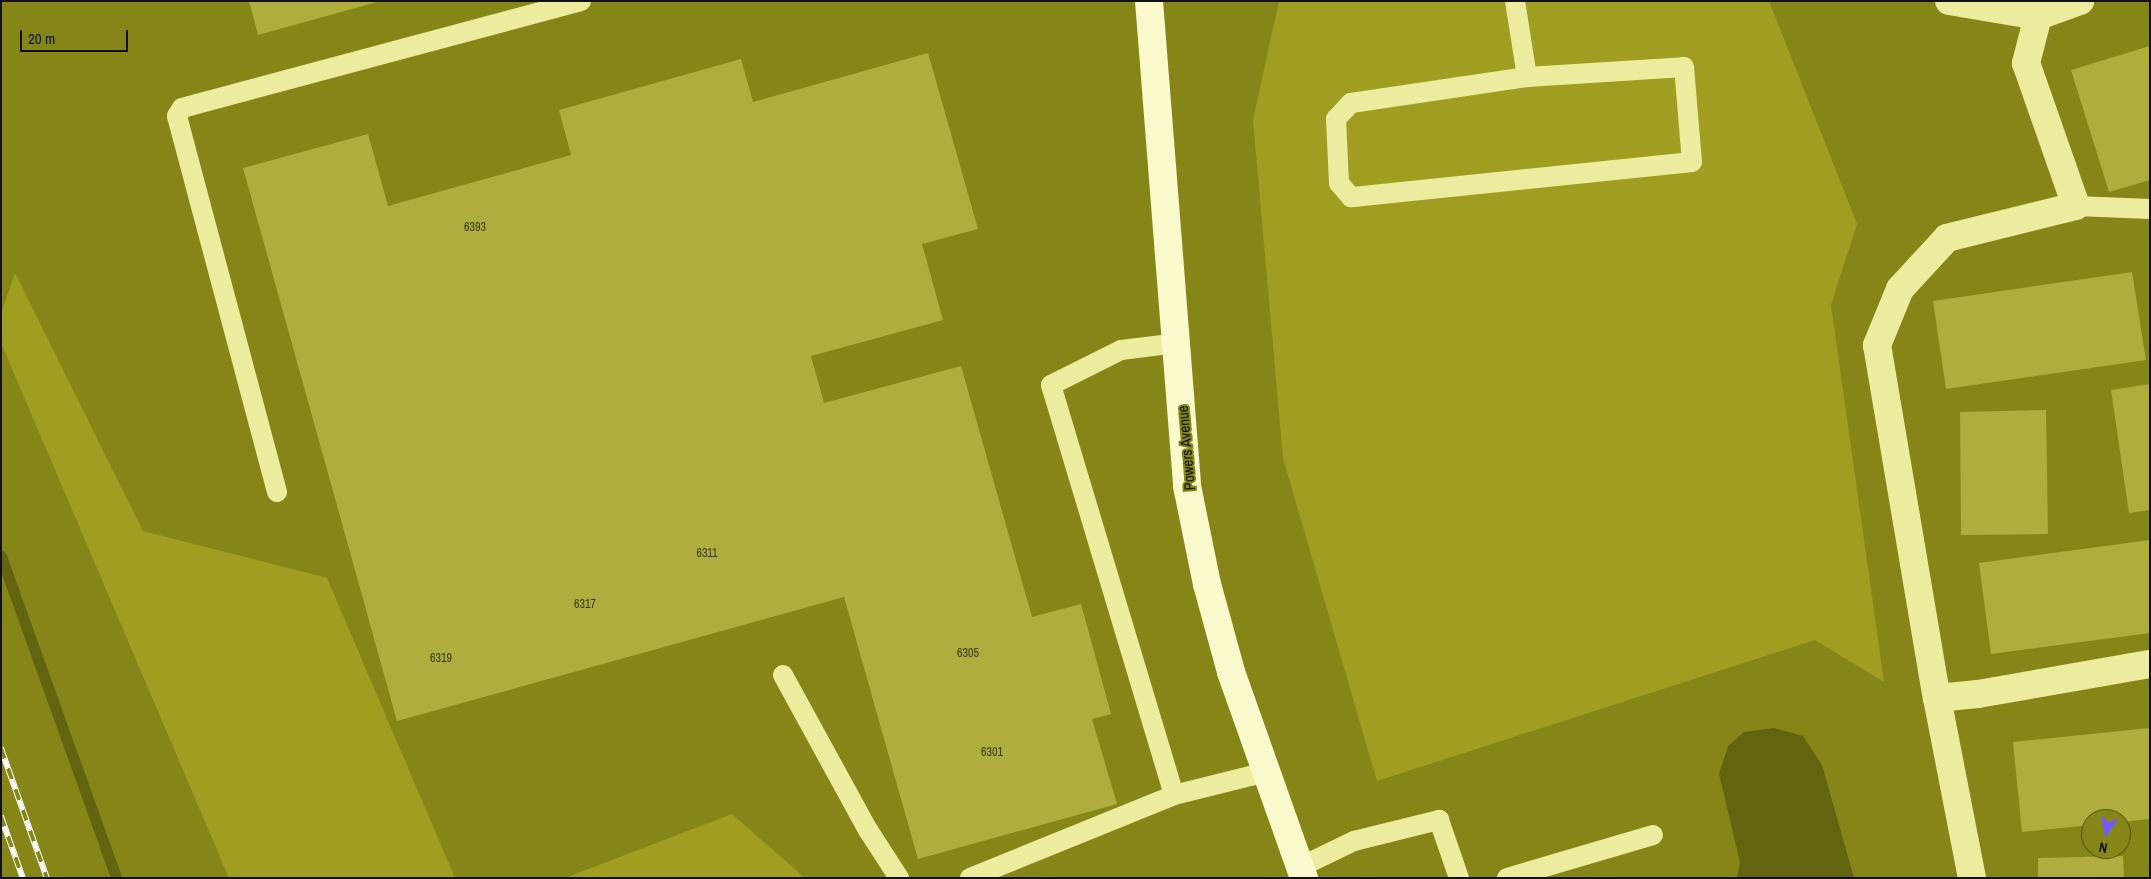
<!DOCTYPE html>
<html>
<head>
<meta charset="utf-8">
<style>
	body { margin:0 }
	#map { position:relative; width:2151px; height:879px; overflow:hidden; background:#868618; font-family:"Archivo Narrow",sans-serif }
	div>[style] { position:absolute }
	.green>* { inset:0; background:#9f9e21 }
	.water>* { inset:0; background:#636410 }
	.stream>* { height:11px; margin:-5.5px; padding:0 5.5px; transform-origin:5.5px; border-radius:5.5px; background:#636410 }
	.building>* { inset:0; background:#aead3d }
	.lane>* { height:20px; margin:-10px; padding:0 10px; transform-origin:10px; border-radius:10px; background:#edec9e }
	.street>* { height:28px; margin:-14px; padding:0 14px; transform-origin:14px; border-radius:14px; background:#edec9e }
	.secondary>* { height:28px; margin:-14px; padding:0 14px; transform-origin:14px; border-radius:14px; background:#f9f9cb }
	.rail>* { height:5.5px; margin-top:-2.75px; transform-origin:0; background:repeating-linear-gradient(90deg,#868618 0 11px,#fff 0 22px); box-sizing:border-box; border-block:1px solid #fff }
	span { translate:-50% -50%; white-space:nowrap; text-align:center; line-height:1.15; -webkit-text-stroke:4px #868618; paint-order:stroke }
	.number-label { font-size:12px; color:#38381c }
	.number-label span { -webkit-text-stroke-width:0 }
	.street-label { font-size:15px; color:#111 }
	.frame { position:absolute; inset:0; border:2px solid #111; pointer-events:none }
	.north { position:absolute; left:2081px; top:809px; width:50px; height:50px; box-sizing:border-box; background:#868618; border:1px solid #575715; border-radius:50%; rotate:192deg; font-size:14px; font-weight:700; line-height:20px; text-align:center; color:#111 }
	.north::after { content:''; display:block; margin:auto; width:18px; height:22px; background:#735aff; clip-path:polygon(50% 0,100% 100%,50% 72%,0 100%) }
	.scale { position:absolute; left:20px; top:30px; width:108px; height:22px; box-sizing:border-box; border:2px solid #111; border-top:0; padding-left:6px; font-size:15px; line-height:18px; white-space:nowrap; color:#111; -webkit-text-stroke:4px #868618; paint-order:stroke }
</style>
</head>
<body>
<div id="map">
	<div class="green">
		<i style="clip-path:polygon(1279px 1px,1769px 1px,1857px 224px,1831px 305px,1884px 682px,1815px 640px,1377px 781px,1283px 458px,1253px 120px)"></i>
		<i style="clip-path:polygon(15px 273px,143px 531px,327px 578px,455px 878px,229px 878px,1px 343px,1px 314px)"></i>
		<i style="clip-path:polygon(732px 814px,805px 878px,565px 878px)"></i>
	</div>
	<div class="water">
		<i style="clip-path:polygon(1774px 728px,1803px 736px,1822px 765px,1854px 878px,1737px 878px,1740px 862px,1719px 774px,1728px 746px,1744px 732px)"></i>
	</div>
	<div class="stream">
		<i style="left:1px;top:556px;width:342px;rotate:70.3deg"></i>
	</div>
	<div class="building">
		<i style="clip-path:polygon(249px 1px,377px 1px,377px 2px,258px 35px)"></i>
		<i style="clip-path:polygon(2150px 46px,2150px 180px,2109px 192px,2071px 70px)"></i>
		<i style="clip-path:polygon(928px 53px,978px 229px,922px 244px,943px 320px,811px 356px,824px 403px,961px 366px,1032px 617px,1081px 604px,1111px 714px,1092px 719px,1117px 804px,918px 859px,844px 597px,397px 721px,243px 168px,368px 134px,388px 206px,571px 155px,559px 110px,741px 59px,753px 102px)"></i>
		<i style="clip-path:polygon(2132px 272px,2146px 360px,1946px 389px,1933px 301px)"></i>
		<i style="clip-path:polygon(2150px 384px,2150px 510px,2129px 513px,2111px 390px)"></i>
		<i style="clip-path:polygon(2046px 410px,2048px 534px,1961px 535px,1960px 412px)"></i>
		<i style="clip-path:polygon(2150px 540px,2150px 633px,1991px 654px,1979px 563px)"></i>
		<i style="clip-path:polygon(2150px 728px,2150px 819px,2121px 822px,2121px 819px,2091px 819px,2091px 825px,2022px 832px,2013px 742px)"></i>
		<i style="clip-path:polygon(2123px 856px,2124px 878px,2038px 878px,2038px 858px)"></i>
	</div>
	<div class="lane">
		<i style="left:1515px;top:1px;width:77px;rotate:81deg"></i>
		<i style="left:1684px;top:67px;width:95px;rotate:85.2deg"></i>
		<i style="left:1692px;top:162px;width:343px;rotate:174.1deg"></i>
		<i style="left:1351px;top:197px;width:18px;rotate:-131deg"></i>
		<i style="left:1339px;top:183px;width:64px;rotate:-92.7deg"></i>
		<i style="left:1336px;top:119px;width:22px;rotate:-47deg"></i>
		<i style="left:1351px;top:103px;width:178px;rotate:-8.4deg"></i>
		<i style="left:1527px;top:77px;width:157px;rotate:-3.6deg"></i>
		<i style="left:2076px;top:206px;width:74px;rotate:2.3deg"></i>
		<i style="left:277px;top:492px;width:389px;rotate:-104.9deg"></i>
		<i style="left:177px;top:116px;width:9px;rotate:-58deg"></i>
		<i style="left:182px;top:108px;width:413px;rotate:-15deg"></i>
		<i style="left:783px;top:675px;width:177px;rotate:61.3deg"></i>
		<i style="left:868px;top:830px;width:57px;rotate:57.1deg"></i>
		<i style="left:1174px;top:795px;width:428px;rotate:-106.7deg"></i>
		<i style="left:1051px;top:385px;width:78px;rotate:-26.6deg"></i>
		<i style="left:1121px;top:350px;width:56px;rotate:-7.1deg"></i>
		<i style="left:1300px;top:867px;width:60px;rotate:-25.7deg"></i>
		<i style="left:1354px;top:841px;width:88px;rotate:-13.9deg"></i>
		<i style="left:1439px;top:820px;width:61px;rotate:71deg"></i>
		<i style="left:970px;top:878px;width:220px;rotate:-22.1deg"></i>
		<i style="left:1174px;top:795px;width:95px;rotate:-14deg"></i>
		<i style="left:1507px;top:878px;width:152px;rotate:-16.4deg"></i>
	</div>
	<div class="street">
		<i style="left:1949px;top:1px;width:90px;rotate:9.6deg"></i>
		<i style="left:2038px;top:16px;width:45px;rotate:-19.7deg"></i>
		<i style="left:2038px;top:16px;width:49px;rotate:104.3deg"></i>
		<i style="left:2026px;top:63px;width:151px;rotate:70.7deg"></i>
		<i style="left:2076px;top:206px;width:133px;rotate:166.1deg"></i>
		<i style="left:1947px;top:238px;width:69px;rotate:132.7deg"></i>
		<i style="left:1900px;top:289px;width:61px;rotate:112.3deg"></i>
		<i style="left:1877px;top:345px;width:358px;rotate:80.4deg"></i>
		<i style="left:1937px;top:698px;width:41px;rotate:-5.6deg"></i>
		<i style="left:1978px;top:694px;width:175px;rotate:-9.9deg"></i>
		<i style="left:1937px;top:698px;width:183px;rotate:79deg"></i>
	</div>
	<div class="secondary">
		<i style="left:1149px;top:1px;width:486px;rotate:85.5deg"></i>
		<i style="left:1187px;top:486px;width:100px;rotate:78.5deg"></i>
		<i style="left:1207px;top:584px;width:91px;rotate:74.7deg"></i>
		<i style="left:1231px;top:672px;width:219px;rotate:70.5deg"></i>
	</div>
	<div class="rail">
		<i style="left:1px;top:748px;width:138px;rotate:70.5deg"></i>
		<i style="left:1px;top:816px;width:66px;rotate:70.5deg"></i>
	</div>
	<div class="number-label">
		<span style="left:475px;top:228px">6393</span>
		<span style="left:707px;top:554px">6311</span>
		<span style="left:585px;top:605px">6317</span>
		<span style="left:968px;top:654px">6305</span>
		<span style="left:441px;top:659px">6319</span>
		<span style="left:992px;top:753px">6301</span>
	</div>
	<div class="street-label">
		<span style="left:1186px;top:448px;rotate:-95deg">Powers Avenue</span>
	</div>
	<div class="frame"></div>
	<div class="north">N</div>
	<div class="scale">20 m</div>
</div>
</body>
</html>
